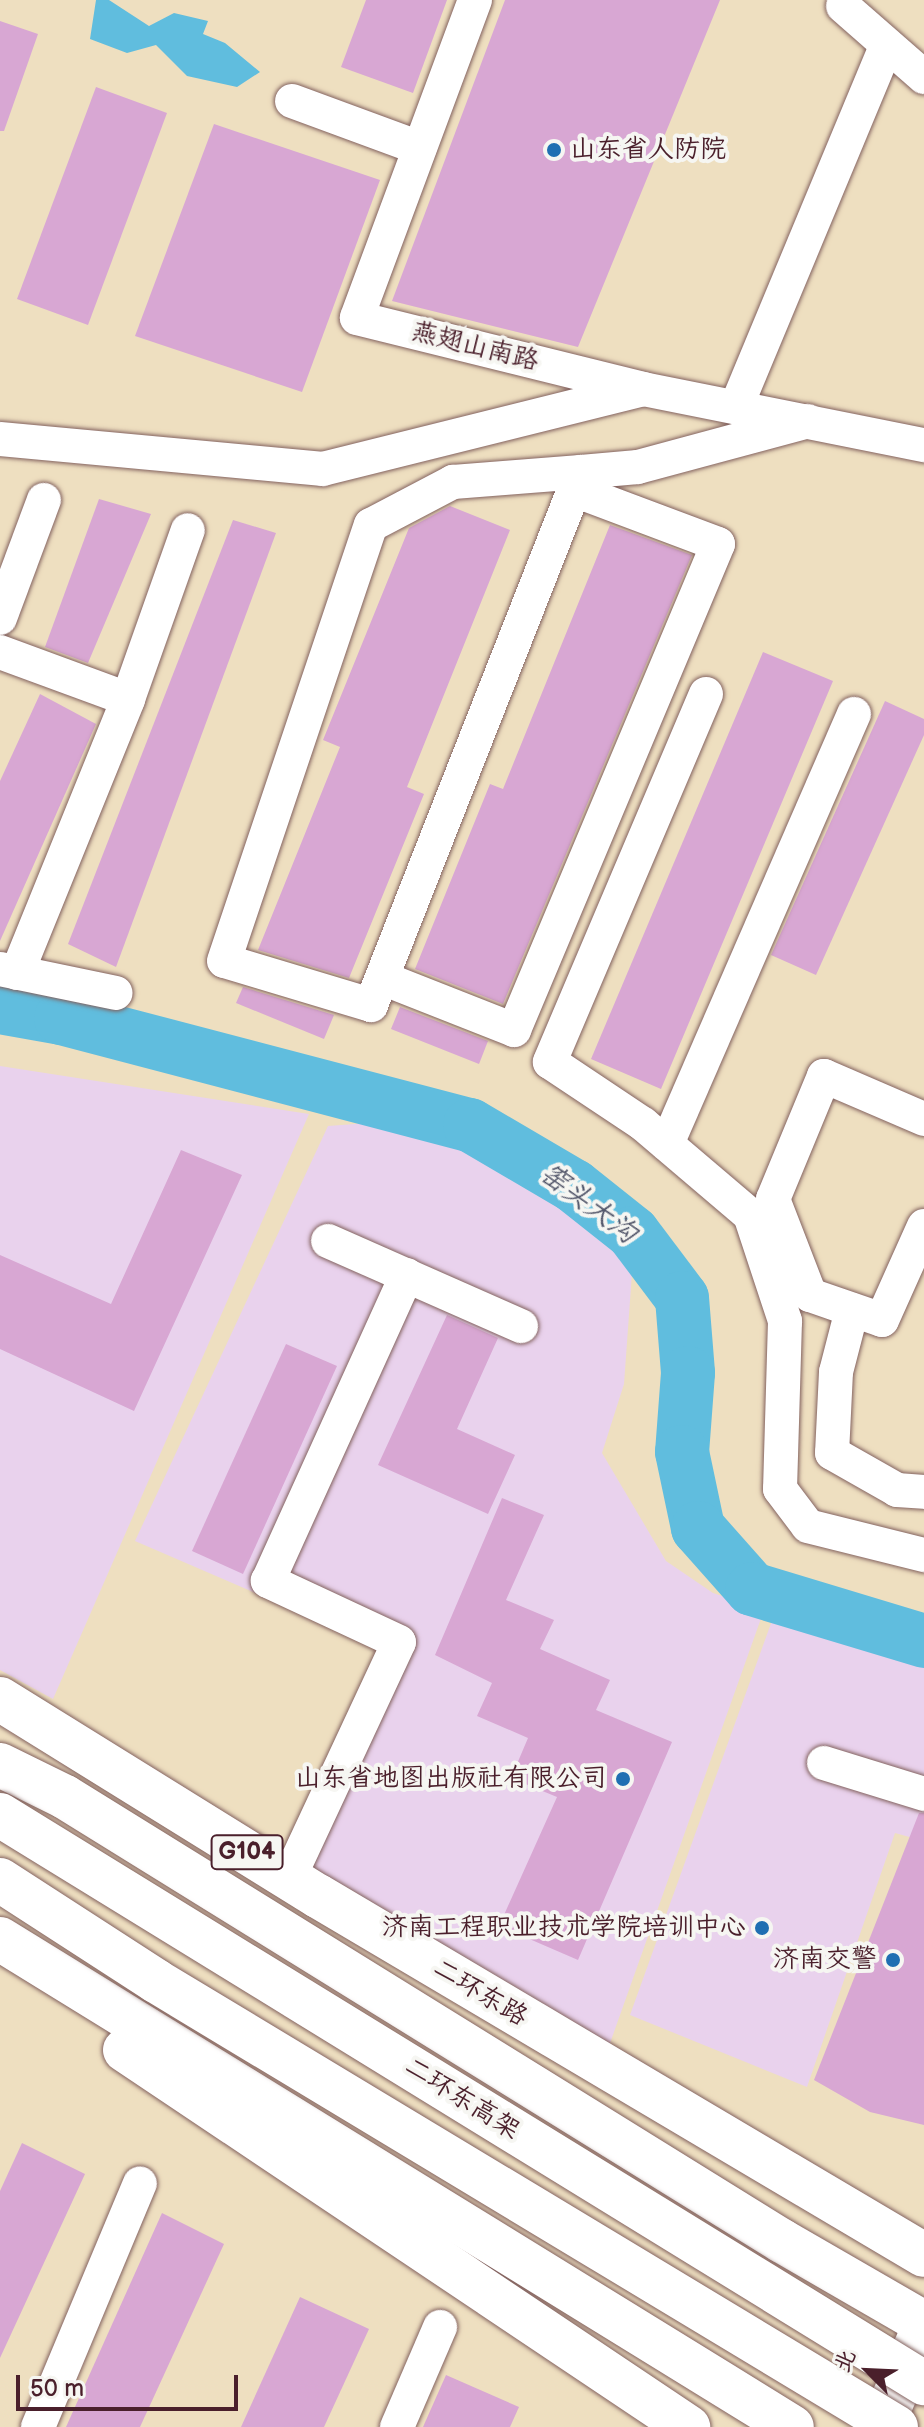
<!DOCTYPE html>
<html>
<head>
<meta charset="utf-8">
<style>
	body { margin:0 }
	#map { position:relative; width:924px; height:2427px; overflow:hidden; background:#eedfc0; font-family:"Balsamiq Sans","LXGW WenKai TC",sans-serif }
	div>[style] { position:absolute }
	.built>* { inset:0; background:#e9d2ed }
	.water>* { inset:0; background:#60bdde }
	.river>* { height:54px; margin:-27px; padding:0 27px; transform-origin:27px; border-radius:27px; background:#60bdde }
	.building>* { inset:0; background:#d8a7d3 }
	.roads { filter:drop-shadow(0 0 2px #83625f) drop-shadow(0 0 2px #83625f) }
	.minor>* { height:34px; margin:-17px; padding:0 17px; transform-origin:17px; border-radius:17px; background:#fff }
	.secondary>* { height:44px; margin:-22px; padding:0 22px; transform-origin:22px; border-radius:22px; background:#fff }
	.trunk>* { height:44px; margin:-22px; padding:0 22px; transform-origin:22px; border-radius:22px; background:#fff }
	.bridges { filter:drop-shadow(0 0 2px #83625f) drop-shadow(0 0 2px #83625f) }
	.trunk-bridge>* { height:44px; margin:-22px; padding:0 22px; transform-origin:22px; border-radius:22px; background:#fff }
	.dots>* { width:22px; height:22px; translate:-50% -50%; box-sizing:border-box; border:4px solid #f6f6f2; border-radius:50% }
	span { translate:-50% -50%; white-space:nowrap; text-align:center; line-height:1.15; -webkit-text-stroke:8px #f6f6f2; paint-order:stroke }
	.shield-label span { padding:2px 6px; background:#f6f6f2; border:2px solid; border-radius:6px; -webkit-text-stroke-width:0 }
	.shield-label { font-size:24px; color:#4a1f2b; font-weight:700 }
	.poi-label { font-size:26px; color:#4a1f2b }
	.left { translate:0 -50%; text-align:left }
	.right { translate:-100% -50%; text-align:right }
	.street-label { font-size:26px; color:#4a1f2b }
	.water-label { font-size:28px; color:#52566a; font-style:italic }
	.north { position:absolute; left:828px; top:2331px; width:80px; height:80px; -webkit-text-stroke:6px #f6f6f2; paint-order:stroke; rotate:294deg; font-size:22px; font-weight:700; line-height:32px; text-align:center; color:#4a1f2b }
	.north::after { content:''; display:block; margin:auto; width:28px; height:36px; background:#4a1f2b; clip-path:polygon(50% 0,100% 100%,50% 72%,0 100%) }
	.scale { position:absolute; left:16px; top:2375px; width:222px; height:36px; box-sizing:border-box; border:4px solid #4a1f2b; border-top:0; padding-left:10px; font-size:24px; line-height:28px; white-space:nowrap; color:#4a1f2b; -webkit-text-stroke:6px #f6f6f2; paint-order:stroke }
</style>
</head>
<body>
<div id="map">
	<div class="built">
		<i style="clip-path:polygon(0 1066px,309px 1114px,53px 1699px,0 1670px)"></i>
		<i style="clip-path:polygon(382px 1122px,470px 1125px,567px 1174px,632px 1273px,624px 1384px,602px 1453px,666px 1561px,713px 1593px,764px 1610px,609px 2046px,306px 1873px,403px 1657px,135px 1541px,328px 1126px)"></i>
		<i style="clip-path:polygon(774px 1615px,924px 1657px,924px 1841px,895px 1833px,807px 2087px,630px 2015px)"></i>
	</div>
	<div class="water">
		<i style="clip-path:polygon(96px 0,109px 0,149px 26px,174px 13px,208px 21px,203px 34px,225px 43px,260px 72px,237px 87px,187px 76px,156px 45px,127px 53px,90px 39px)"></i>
	</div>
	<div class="river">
		<i style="left:0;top:1007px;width:62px;rotate:10.2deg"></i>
		<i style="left:61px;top:1018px;width:423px;rotate:14.7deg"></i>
		<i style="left:470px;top:1125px;width:121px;rotate:30.4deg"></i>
		<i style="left:574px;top:1186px;width:75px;rotate:38.5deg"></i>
		<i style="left:633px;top:1233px;width:81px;rotate:53deg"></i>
		<i style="left:682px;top:1298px;width:75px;rotate:85.4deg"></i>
		<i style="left:688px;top:1373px;width:79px;rotate:94.3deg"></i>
		<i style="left:682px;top:1452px;width:78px;rotate:78.1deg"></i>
		<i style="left:698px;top:1528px;width:81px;rotate:48.5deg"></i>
		<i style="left:752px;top:1589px;width:180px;rotate:16.8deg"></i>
	</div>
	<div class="building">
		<i style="clip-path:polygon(366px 0,447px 0,413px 93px,341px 67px)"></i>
		<i style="clip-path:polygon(505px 0,720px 0,578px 347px,392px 301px)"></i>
		<i style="clip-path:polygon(0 21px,38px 34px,4px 131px,0 131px)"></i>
		<i style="clip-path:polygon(96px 87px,167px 113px,88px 325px,17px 299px)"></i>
		<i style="clip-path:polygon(214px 124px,380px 180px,302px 392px,135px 336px)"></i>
		<i style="clip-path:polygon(99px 499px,151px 514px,88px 663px,45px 647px)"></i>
		<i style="clip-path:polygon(450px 506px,510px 530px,407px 787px,424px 794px,349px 978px,258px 950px,340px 747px,323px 740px,409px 528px)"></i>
		<i style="clip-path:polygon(233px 520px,276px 533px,116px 967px,68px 944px)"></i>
		<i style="clip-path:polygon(610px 525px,692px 555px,503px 1004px,415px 969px,490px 784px,503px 789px)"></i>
		<i style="clip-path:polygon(763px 652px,833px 681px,661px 1089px,591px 1059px)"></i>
		<i style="clip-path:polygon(40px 694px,96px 724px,0 941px,0 781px)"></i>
		<i style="clip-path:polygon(885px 701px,924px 719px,924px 735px,816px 975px,771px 955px)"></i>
		<i style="clip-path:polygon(243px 987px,334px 1015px,324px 1039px,236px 1003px)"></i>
		<i style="clip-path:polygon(400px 1007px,488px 1041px,479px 1064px,391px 1029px)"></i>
		<i style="clip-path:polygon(181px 1150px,242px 1175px,134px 1411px,0 1349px,0 1255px,111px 1304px)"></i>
		<i style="clip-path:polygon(447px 1315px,498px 1338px,457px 1429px,515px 1455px,488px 1514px,378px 1465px)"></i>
		<i style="clip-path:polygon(286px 1344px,337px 1366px,243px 1574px,192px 1551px)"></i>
		<i style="clip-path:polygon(502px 1498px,544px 1515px,506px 1600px,554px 1620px,540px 1649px,610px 1680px,596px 1710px,672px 1742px,578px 1960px,499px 1926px,557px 1797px,511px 1778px,528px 1738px,477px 1716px,492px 1683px,435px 1655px)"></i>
		<i style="clip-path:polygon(919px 1813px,924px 1813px,924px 2125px,870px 2112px,814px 2080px)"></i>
		<i style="clip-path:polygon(22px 2143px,85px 2174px,0 2358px,0 2191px)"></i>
		<i style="clip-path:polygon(162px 2213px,224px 2244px,140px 2427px,66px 2427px)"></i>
		<i style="clip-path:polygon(300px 2297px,369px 2329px,324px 2427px,241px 2427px)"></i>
		<i style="clip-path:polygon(446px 2375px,519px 2407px,510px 2427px,423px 2427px)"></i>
	</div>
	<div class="roads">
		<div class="minor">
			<i style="left:475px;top:0;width:339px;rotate:110.4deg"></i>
			<i style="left:357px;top:318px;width:295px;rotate:13.9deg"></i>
			<i style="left:643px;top:389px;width:287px;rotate:11.3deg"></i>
			<i style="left:843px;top:6px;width:108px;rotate:41.2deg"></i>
			<i style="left:292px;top:101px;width:136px;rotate:20.2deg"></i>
			<i style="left:736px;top:407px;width:392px;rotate:-67.4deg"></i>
			<i style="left:0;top:439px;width:324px;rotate:5.3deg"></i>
			<i style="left:323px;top:469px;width:326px;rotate:-14deg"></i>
			<i style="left:581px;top:472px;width:573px;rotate:111.5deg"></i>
			<i style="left:371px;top:1005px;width:153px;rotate:-163.3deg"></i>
			<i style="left:224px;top:961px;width:460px;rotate:-71.4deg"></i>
			<i style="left:371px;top:525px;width:93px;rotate:-27.7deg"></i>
			<i style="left:453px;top:482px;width:128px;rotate:-4.5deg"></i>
			<i style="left:581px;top:472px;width:57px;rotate:-5deg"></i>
			<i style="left:638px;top:467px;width:176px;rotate:-15.1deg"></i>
			<i style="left:0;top:618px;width:126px;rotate:-69.6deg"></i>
			<i style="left:0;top:652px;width:136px;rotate:20.2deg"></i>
			<i style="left:706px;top:694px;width:400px;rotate:113deg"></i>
			<i style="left:550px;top:1062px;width:112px;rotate:33.7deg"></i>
			<i style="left:643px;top:1124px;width:140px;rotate:40.4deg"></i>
			<i style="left:750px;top:1215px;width:112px;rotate:71.7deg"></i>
			<i style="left:785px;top:1321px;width:168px;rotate:91.7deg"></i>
			<i style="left:780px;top:1489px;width:46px;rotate:52.9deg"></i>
			<i style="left:808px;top:1526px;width:120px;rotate:14deg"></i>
			<i style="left:0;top:969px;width:118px;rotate:11.7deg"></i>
			<i style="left:17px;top:973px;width:296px;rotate:-67.9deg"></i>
			<i style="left:128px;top:699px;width:179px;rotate:-70.5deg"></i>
			<i style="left:382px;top:978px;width:142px;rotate:21.5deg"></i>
			<i style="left:514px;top:1030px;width:527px;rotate:-67.23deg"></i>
			<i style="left:718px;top:544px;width:154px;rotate:-159.4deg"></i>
			<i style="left:924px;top:1119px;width:109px;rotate:-156.7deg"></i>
			<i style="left:824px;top:1076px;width:133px;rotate:112.5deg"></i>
			<i style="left:773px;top:1199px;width:103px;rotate:68.9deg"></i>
			<i style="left:810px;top:1295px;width:76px;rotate:19.1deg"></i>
			<i style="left:882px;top:1320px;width:103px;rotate:-65.9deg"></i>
			<i style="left:667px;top:1144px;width:469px;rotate:-66.5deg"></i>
			<i style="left:328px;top:1241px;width:211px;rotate:23.8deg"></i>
			<i style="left:852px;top:1310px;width:64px;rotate:104.5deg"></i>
			<i style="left:836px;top:1372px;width:81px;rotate:92.8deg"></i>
			<i style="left:832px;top:1453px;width:75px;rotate:29.6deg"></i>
			<i style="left:897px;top:1490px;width:27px;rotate:4deg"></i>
			<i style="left:824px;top:1763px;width:105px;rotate:17.2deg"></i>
			<i style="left:289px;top:1878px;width:260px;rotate:-65deg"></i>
			<i style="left:399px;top:1642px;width:145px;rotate:-155deg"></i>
			<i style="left:268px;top:1581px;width:336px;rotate:-65.6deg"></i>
			<i style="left:38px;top:2427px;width:264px;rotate:-67.3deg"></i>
			<i style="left:397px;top:2427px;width:109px;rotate:-66.7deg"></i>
		</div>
		<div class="secondary">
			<i style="left:881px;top:2427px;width:109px;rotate:-66.7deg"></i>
		</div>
		<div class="trunk">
			<i style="left:0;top:1699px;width:374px;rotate:31.8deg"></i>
			<i style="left:318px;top:1896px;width:704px;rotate:30.64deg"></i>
			<i style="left:0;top:1765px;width:72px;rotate:26.2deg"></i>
			<i style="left:65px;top:1797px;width:843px;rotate:31.77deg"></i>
			<i style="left:782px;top:2241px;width:164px;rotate:30deg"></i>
			<i style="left:0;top:1939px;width:930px;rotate:31.64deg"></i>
			<i style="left:125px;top:2050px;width:678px;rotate:33.81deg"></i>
		</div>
	</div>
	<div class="bridges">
		<div class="trunk-bridge">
			<i style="left:0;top:1815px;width:1085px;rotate:31.58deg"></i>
			<i style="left:0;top:1880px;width:186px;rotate:32.9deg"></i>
			<i style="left:156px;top:1981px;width:864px;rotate:31.08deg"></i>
		</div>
	</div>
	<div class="dots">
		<i style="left:554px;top:150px;background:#1f6fb2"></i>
		<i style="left:623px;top:1779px;background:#1f6fb2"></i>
		<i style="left:762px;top:1928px;background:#1f6fb2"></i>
		<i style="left:893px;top:1960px;background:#1f6fb2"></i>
	</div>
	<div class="shield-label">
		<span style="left:247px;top:1852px">G104</span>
	</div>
	<div class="poi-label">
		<span class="left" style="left:570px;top:150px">山东省人防院</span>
		<span class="right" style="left:607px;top:1779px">山东省地图出版社有限公司</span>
		<span class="right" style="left:746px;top:1928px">济南工程职业技术学院培训中心</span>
		<span class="right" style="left:877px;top:1960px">济南交警</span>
	</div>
	<div class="street-label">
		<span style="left:475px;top:347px;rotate:14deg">燕翅山南路</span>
		<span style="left:480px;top:1993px;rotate:31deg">二环东路</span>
		<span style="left:462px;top:2099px;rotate:32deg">二环东高架</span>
	</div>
	<div class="water-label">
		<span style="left:588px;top:1204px;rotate:37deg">窑头大沟</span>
	</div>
	<div class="north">北</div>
	<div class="scale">50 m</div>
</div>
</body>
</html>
